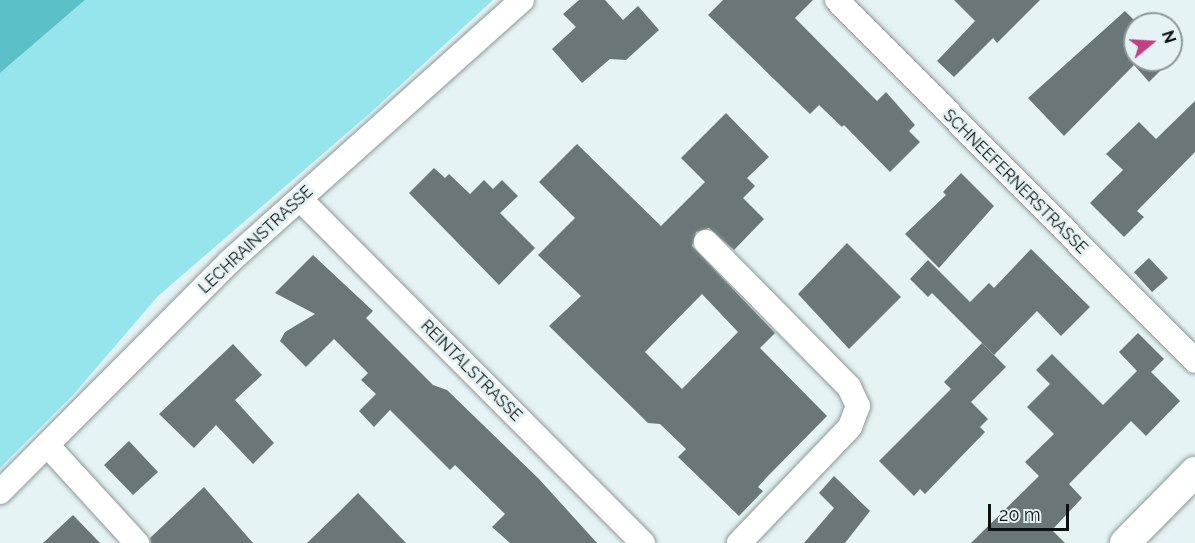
<!DOCTYPE html>
<html>
<head>
<meta charset="utf-8">
<style>
	body { margin:0 }
	#map { position:relative; width:1195px; height:543px; overflow:hidden; background:#e6f3f4; font-family:Raleway,sans-serif }
	div>[style] { position:absolute }
	.green>* { inset:0; background:#96e5ed }
	.water>* { inset:0; background:#5cc0c9 }
	.building>* { inset:0; background:#6a7677 }
	.roads { filter:drop-shadow(0 0 2px #8c9899) drop-shadow(0 0 2px #8c9899) }
	.minor>* { height:24px; margin:-12px; padding:0 12px; transform-origin:12px; border-radius:12px; background:#fff }
	.tertiary>* { height:30px; margin:-15px; padding:0 15px; transform-origin:15px; border-radius:15px; background:#fff }
	span { translate:-50% -50%; white-space:nowrap; text-align:center; line-height:1.15; -webkit-text-stroke:6px #e6f3f4; paint-order:stroke }
	.street-label { font-size:16px; color:#0c1011 }
	.north { position:absolute; left:1123px; top:12px; width:60px; height:60px; box-sizing:border-box; background:#e6f3f4; border:2px solid #8f9899; border-radius:50%; rotate:72deg; font-size:16px; font-weight:700; line-height:24px; text-align:center; color:#0c1011 }
	.north::after { content:''; display:block; margin:auto; width:21px; height:27px; background:#c43f81; clip-path:polygon(50% 0,100% 100%,50% 72%,0 100%) }
	.scale { position:absolute; left:988px; top:504px; width:81px; height:27px; box-sizing:border-box; border:3px solid #0c1011; border-top:0; padding-left:8px; font-size:18px; line-height:21px; white-space:nowrap; color:#0c1011; -webkit-text-stroke:4px #e6f3f4; paint-order:stroke }
</style>
</head>
<body>
<div id="map">
	<div class="green">
		<i style="clip-path:polygon(85px 0,493px 0,369px 114px,158px 296px,73px 395px,0 468px,0 73px)"></i>
	</div>
	<div class="water">
		<i style="clip-path:polygon(0 0,85px 0,0 73px)"></i>
	</div>
	<div class="building">
		<i style="clip-path:polygon(579px 0,605px 0,623px 20px,638px 6px,659px 30px,626px 60px,610px 59px,582px 83px,552px 49px,576px 27px,563px 14px)"></i>
		<i style="clip-path:polygon(723px 0,813px 0,795px 18px,877px 101px,886px 92px,915px 125px,909px 131px,920px 142px,890px 172px,844px 125px,842px 127px,819px 105px,810px 114px,708px 15px)"></i>
		<i style="clip-path:polygon(954px 0,1040px 0,997px 43px,993px 38px,954px 77px,937px 61px,975px 21px)"></i>
		<i style="clip-path:polygon(1125px 11px,1138px 24px,1135px 60px,1171px 60px,1149px 82px,1134px 65px,1064px 136px,1028px 98px)"></i>
		<i style="clip-path:polygon(1195px 101px,1195px 152px,1137px 211px,1144px 217px,1124px 237px,1090px 203px,1123px 170px,1106px 154px,1139px 122px,1156px 139px)"></i>
		<i style="clip-path:polygon(evenodd,726px 113px,769px 157px,747px 178px,755px 186px,743px 198px,764px 219px,734px 250px,709px 228px,696px 232px,692px 246px,775px 333px,760px 348px,827px 416px,767px 477px,758px 487px,763px 491px,739px 516px,678px 457px,686px 449px,660px 424px,648px 423px,549px 326px,581px 296px,538px 255px,575px 218px,539px 182px,577px 144px,661px 226px,705px 182px,681px 158px,726px 113px,702px 294px,738px 332px,682px 389px,645px 352px,702px 294px)"></i>
		<i style="clip-path:polygon(434px 168px,445px 178px,449px 174px,470px 194px,484px 180px,493px 189px,502px 180px,518px 196px,500px 213px,535px 248px,499px 285px,409px 193px)"></i>
		<i style="clip-path:polygon(961px 173px,994px 206px,939px 268px,905px 234px,946px 195px,943px 192px)"></i>
		<i style="clip-path:polygon(847px 243px,901px 297px,849px 349px,798px 294px)"></i>
		<i style="clip-path:polygon(1031px 249px,1090px 307px,1061px 336px,1037px 311px,994px 355px,932px 293px,928px 297px,910px 279px,928px 260px,970px 302px,989px 283px,994px 288px)"></i>
		<i style="clip-path:polygon(313px 255px,373px 311px,366px 318px,433px 385px,447px 390px,539px 479px,597px 543px,510px 543px,492px 527px,505px 514px,455px 465px,450px 470px,390px 410px,374px 427px,359px 411px,376px 394px,361px 380px,368px 373px,334px 339px,306px 367px,280px 341px,285px 332px,315px 314px,275px 293px)"></i>
		<i style="clip-path:polygon(1149px 258px,1168px 278px,1152px 292px,1134px 272px)"></i>
		<i style="clip-path:polygon(1138px 333px,1164px 359px,1151px 372px,1180px 401px,1146px 436px,1131px 421px,1069px 484px,1082px 498px,1052px 530px,1065px 543px,971px 543px,1039px 476px,1025px 462px,1054px 434px,1027px 407px,1050px 384px,1036px 370px,1052px 354px,1103px 405px,1137px 371px,1119px 352px)"></i>
		<i style="clip-path:polygon(982px 343px,1006px 367px,971px 402px,988px 419px,980px 427px,985px 432px,925px 494px,920px 489px,914px 496px,879px 461px,951px 389px,944px 382px)"></i>
		<i style="clip-path:polygon(233px 344px,262px 375px,235px 400px,274px 443px,253px 464px,216px 425px,194px 448px,159px 414px)"></i>
		<i style="clip-path:polygon(129px 441px,158px 472px,133px 495px,104px 465px)"></i>
		<i style="clip-path:polygon(834px 476px,870px 511px,845px 543px,804px 543px,834px 508px,819px 493px)"></i>
		<i style="clip-path:polygon(204px 487px,253px 543px,151px 543px,150px 538px)"></i>
		<i style="clip-path:polygon(358px 493px,406px 543px,307px 543px,337px 514px)"></i>
		<i style="clip-path:polygon(73px 515px,100px 543px,43px 543px)"></i>
	</div>
	<div class="roads">
		<div class="minor">
			<i style="left:837px;top:0;width:508px;rotate:45.24deg"></i>
			<i style="left:300px;top:199px;width:486px;rotate:45.1deg"></i>
			<i style="left:706px;top:242px;width:204px;rotate:45.4deg"></i>
			<i style="left:849px;top:387px;width:21px;rotate:65deg"></i>
			<i style="left:858px;top:406px;width:22px;rotate:111deg"></i>
			<i style="left:850px;top:427px;width:161px;rotate:133.7deg"></i>
			<i style="left:48px;top:446px;width:132px;rotate:47.5deg"></i>
			<i style="left:0;top:492px;width:325px;rotate:-45.1deg"></i>
			<i style="left:229px;top:262px;width:393px;rotate:-41.8deg"></i>
		</div>
		<div class="tertiary">
			<i style="left:1125px;top:543px;width:100px;rotate:-45.4deg"></i>
		</div>
	</div>
	<div class="street-label">
		<span style="left:1015px;top:182px;rotate:45deg">SCHNEEFERNERSTRASSE</span>
		<span style="left:256px;top:240px;rotate:-43deg">LECHRAINSTRASSE</span>
		<span style="left:471px;top:371px;rotate:45deg">REINTALSTRASSE</span>
	</div>
	<div class="north">N</div>
	<div class="scale">20 m</div>
</div>
</body>
</html>
